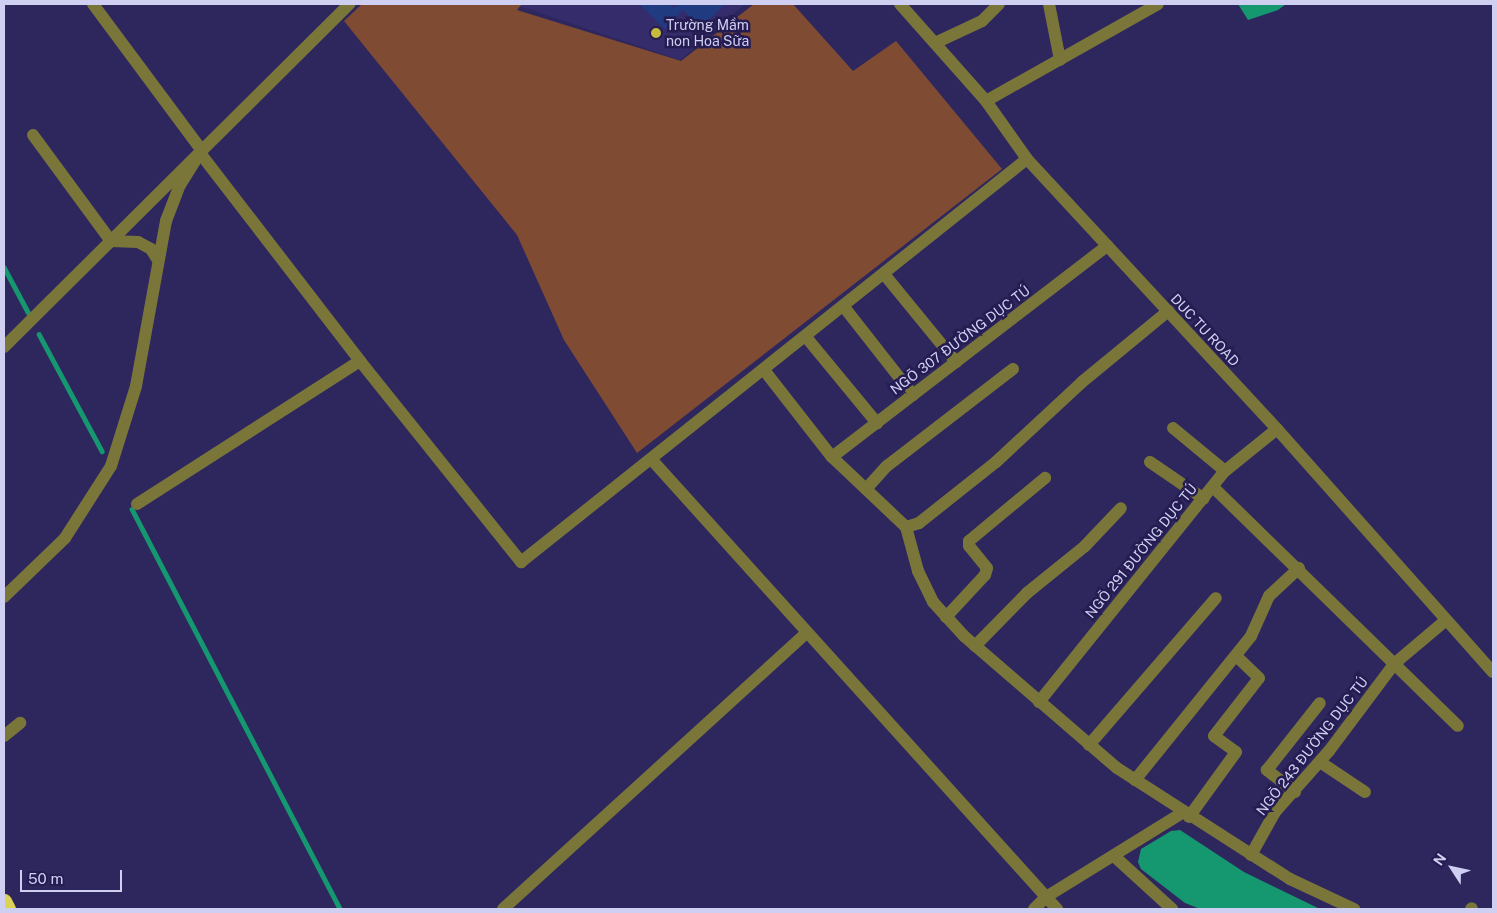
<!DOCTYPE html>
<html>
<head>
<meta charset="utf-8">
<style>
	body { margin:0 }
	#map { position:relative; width:1497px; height:913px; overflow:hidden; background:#2e275e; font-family:"Public Sans",sans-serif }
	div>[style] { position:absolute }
	.built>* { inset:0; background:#352c6b }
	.green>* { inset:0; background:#7f4b33 }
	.water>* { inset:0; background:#15976f }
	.stream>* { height:4.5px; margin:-2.25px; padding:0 2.25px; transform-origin:2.25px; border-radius:2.25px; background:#15976f }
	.building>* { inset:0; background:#213b80 }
	.minor>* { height:12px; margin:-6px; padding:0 6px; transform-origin:6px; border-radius:6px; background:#7a763a }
	.highway>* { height:15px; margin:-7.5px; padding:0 7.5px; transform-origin:7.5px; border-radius:7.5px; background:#dcd356 }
	.dots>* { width:14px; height:14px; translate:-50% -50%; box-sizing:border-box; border:2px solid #251c52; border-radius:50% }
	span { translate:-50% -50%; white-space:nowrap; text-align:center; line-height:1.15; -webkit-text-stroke:5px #251c52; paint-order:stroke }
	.poi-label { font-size:14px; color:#cfcff2 }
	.left { translate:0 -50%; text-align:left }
	.street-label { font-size:14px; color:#cfcff2 }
	.frame { position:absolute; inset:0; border:5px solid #cfcff2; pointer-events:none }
	.north { position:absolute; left:1427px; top:843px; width:50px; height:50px; -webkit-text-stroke:4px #251c52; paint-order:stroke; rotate:305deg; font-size:14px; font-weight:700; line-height:20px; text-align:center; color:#cfcff2 }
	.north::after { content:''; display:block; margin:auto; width:18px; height:22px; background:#cfcff2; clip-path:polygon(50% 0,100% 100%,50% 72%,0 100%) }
	.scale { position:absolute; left:20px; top:870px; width:102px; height:22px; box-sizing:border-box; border:2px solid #cfcff2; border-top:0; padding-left:6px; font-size:15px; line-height:18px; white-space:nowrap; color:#cfcff2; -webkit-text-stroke:4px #251c52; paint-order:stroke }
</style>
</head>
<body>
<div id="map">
	<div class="built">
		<i style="clip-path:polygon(522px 4px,745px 4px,680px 60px,519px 6px)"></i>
	</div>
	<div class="green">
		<i style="clip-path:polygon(362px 4px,522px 4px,517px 10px,681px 61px,754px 4px,793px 4px,853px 71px,896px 41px,1002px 169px,637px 453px,564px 340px,517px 235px,344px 21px)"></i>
	</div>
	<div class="water">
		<i style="clip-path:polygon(1238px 4px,1286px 4px,1278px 10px,1248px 20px)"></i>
		<i style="clip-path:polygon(1180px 830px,1244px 872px,1320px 909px,1200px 909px,1185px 903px,1141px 869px,1138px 862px,1141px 849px,1171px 831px)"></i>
	</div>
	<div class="stream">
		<i style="left:4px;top:267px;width:51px;rotate:61.9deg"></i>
		<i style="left:39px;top:334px;width:133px;rotate:61.7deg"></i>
		<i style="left:132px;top:509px;width:451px;rotate:62.5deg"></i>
	</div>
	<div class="building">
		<i style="clip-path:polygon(639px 4px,669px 4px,674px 8px,678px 4px,725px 4px,701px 28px,683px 10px,665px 29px)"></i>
	</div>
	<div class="minor">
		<i style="left:93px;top:4px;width:183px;rotate:53.4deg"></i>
		<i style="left:900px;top:4px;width:130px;rotate:48.4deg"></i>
		<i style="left:986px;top:101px;width:71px;rotate:54.7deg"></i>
		<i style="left:1027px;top:159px;width:368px;rotate:47.2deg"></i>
		<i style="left:1277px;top:429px;width:325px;rotate:48.4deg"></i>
		<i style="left:1049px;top:4px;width:57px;rotate:78.9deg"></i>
		<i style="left:935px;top:43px;width:52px;rotate:-25.1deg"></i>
		<i style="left:982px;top:21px;width:24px;rotate:-45deg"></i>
		<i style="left:986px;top:101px;width:197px;rotate:-29.4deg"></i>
		<i style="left:33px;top:135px;width:132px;rotate:53.7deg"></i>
		<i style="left:111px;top:241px;width:27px;rotate:2deg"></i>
		<i style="left:138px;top:242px;width:15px;rotate:28deg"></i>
		<i style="left:151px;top:249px;width:13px;rotate:58deg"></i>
		<i style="left:200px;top:153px;width:262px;rotate:52.4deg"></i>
		<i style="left:360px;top:361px;width:258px;rotate:51.3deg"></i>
		<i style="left:521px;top:562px;width:647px;rotate:-38.54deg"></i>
		<i style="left:884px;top:274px;width:114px;rotate:50.7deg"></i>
		<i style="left:844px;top:307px;width:112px;rotate:51.9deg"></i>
		<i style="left:806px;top:337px;width:112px;rotate:50.5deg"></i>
		<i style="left:4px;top:347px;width:487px;rotate:-44.8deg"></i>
		<i style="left:764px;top:370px;width:110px;rotate:52deg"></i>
		<i style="left:832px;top:457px;width:102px;rotate:43.4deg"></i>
		<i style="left:906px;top:527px;width:46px;rotate:74.7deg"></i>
		<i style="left:918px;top:571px;width:34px;rotate:64deg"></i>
		<i style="left:933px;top:602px;width:46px;rotate:47.6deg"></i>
		<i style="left:964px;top:636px;width:202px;rotate:40.8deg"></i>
		<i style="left:1117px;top:768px;width:206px;rotate:32.7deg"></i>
		<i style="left:1290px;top:879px;width:71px;rotate:25.1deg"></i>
		<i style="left:1173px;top:428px;width:67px;rotate:39.6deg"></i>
		<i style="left:832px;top:457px;width:347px;rotate:-37.5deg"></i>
		<i style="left:652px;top:460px;width:605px;rotate:47.95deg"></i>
		<i style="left:1150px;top:462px;width:65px;rotate:34.4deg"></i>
		<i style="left:1213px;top:487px;width:342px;rotate:44.3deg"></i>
		<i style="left:866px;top:489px;width:31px;rotate:-48deg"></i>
		<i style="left:887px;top:466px;width:159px;rotate:-37.6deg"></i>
		<i style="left:137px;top:504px;width:265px;rotate:-32.7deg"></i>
		<i style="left:906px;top:527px;width:14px;rotate:-17deg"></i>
		<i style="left:919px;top:523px;width:98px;rotate:-38.4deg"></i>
		<i style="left:996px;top:462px;width:117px;rotate:-42.9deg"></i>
		<i style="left:1082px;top:382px;width:112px;rotate:-39.5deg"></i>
		<i style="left:4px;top:597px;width:85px;rotate:-44deg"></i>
		<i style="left:65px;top:538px;width:85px;rotate:-57.4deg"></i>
		<i style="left:111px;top:466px;width:84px;rotate:-72.6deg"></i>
		<i style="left:136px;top:386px;width:168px;rotate:-79.7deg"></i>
		<i style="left:166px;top:221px;width:39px;rotate:-69deg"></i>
		<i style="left:180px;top:185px;width:38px;rotate:-58deg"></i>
		<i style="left:946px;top:617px;width:57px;rotate:-47.1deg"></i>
		<i style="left:985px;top:575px;width:7px;rotate:-74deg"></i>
		<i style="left:987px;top:568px;width:28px;rotate:-129deg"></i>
		<i style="left:969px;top:546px;width:5px;rotate:-90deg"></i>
		<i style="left:969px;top:541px;width:99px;rotate:-39.7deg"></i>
		<i style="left:975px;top:646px;width:74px;rotate:-45.5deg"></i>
		<i style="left:1027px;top:593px;width:75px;rotate:-39deg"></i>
		<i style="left:1085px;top:546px;width:52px;rotate:-46.5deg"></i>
		<i style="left:1039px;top:702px;width:297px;rotate:-51.2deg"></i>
		<i style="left:1225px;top:471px;width:67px;rotate:-38.9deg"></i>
		<i style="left:4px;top:736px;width:21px;rotate:-39deg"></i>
		<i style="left:1089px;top:745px;width:194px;rotate:-49.2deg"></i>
		<i style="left:1320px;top:762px;width:54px;rotate:33.7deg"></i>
		<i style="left:1135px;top:780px;width:185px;rotate:-51.1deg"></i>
		<i style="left:1251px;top:636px;width:44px;rotate:-65.8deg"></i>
		<i style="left:1269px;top:596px;width:41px;rotate:-43deg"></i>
		<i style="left:1295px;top:792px;width:36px;rotate:-142deg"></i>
		<i style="left:1267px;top:770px;width:85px;rotate:-51.7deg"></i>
		<i style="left:1189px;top:817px;width:80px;rotate:-54.1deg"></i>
		<i style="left:1236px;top:752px;width:27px;rotate:-144deg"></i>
		<i style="left:1214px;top:736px;width:73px;rotate:-52.2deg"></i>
		<i style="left:1259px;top:678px;width:32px;rotate:-136deg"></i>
		<i style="left:1251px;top:855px;width:49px;rotate:-60.8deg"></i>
		<i style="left:1275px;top:812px;width:81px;rotate:-48.5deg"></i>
		<i style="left:1329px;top:751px;width:109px;rotate:-53.2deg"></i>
		<i style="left:1394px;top:664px;width:68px;rotate:-40.2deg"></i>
		<i style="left:1114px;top:856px;width:79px;rotate:42.4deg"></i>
		<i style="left:503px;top:909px;width:411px;rotate:-42.3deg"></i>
		<i style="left:1034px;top:909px;width:17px;rotate:-45deg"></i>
		<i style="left:1046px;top:897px;width:160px;rotate:-31.7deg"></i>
		<i style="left:1471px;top:909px;width:1px;rotate:-45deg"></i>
	</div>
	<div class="highway">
		<i style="left:4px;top:901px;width:9px;rotate:63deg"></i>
	</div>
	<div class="dots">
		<i style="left:656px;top:33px;background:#c5bc3d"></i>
	</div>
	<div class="poi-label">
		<span class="left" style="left:666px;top:33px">Trường Mầm<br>non Hoa Sữa</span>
	</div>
	<div class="street-label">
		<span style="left:1205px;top:330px;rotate:47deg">DUC TU ROAD</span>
		<span style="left:960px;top:340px;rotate:-37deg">NGÕ 307 ĐƯỜNG DỤC TÚ</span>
		<span style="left:1141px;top:551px;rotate:-51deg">NGÕ 291 ĐƯỜNG DỤC TÚ</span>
		<span style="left:1312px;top:746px;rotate:-52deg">NGÕ 243 ĐƯỜNG DỤC TÚ</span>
	</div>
	<div class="frame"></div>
	<div class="north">N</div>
	<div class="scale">50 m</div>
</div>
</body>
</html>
